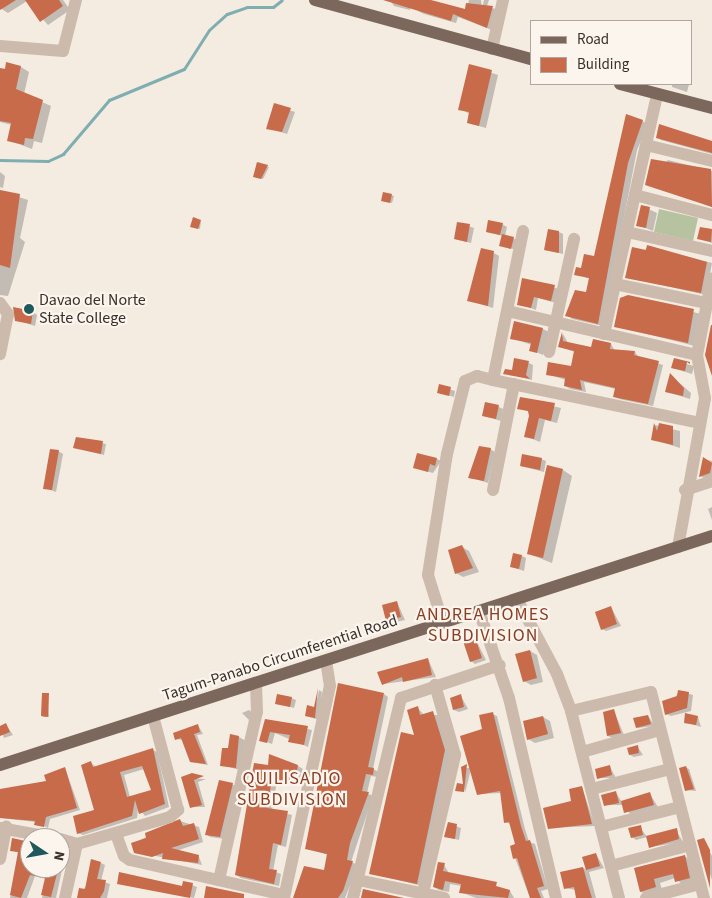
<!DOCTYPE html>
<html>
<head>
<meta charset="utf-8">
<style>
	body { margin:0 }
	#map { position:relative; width:712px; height:898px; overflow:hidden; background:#f4ebe1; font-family:"Source Sans 3",sans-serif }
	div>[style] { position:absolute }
	.green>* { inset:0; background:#b7c3a0 }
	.shadow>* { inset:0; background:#0003 }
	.stream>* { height:3px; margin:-1.5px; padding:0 1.5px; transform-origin:1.5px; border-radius:1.5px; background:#7faeb1 }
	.building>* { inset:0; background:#c76b4b }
	.minor>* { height:12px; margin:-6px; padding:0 6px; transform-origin:6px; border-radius:6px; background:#ccbbac }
	.major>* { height:12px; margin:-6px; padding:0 6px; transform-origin:6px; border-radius:6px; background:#7c675c }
	.dots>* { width:14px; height:14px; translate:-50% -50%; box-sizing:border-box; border:2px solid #fbf5ed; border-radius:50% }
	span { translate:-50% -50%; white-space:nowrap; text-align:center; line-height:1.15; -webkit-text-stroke:4.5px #fbf5ed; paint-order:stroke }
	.poi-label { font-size:16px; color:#3a302b }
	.left { translate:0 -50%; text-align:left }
	.street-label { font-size:16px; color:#3a302b }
	.neighbourhood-label { font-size:18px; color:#8b3d23; letter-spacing:1px }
	.legend { position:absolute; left:530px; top:20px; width:162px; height:65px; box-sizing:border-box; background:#fbf5ed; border:1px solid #aea69f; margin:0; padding:6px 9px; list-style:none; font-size:15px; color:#3a302b }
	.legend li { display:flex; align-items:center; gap:10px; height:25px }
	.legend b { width:25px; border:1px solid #aea69f }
	.north { position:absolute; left:20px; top:828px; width:50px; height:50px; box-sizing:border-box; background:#fbf5ed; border:1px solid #aea69f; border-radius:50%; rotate:102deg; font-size:14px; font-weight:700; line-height:20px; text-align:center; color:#3a302b }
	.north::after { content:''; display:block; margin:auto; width:18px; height:22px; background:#1f585d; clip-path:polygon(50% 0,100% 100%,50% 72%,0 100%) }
</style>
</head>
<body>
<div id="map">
	<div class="green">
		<i style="clip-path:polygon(659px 209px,698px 218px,693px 241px,654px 232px)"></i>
	</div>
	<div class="shadow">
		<i style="clip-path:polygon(0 0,63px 0,70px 10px,48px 25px,27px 1px,8px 13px,0 8px)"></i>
		<i style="clip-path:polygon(390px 0,412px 0,410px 10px,394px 6px)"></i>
		<i style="clip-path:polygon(420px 0,466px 11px,469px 0,481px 0,482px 9px,484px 0,489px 0,487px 6px,498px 10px,492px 30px,458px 17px,456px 23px,424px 14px,418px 11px)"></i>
		<i style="clip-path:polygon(469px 65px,498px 75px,486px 128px,468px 123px,470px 114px,460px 109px)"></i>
		<i style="clip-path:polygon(21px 67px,29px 72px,24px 94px,51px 106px,42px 143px,34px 141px,32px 149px,8px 140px,12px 125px,0 122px,0 69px)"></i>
		<i style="clip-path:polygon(672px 84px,689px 84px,687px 92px,672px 87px)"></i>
		<i style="clip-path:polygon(275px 105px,295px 112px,287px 134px,268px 128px)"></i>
		<i style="clip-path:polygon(642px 121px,648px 124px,637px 150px,603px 326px,572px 319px,567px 315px,587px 294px,590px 279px,576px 274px,595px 257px)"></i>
		<i style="clip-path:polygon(657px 137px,712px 142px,712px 154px,661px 140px)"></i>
		<i style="clip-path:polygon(668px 160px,712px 171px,712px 207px,647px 184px)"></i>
		<i style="clip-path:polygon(258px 164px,269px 167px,263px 179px,256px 177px)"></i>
		<i style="clip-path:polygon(0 172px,5px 176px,3px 188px,0 187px)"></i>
		<i style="clip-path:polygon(0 191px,28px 200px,20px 238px,25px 242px,8px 296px,0 295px)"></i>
		<i style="clip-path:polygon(384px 193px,394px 196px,392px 203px,384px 201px)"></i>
		<i style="clip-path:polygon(642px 206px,657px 213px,653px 231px,638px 225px)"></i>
		<i style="clip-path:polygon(201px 221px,200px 229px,193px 227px)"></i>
		<i style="clip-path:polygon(458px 223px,474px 228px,471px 243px,455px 239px)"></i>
		<i style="clip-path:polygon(502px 224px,507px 227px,505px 236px,518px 240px,516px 250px,501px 245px,503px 236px,487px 232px)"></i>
		<i style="clip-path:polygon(701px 228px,712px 230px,712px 243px,699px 239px)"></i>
		<i style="clip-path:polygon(559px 232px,563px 234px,563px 254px,545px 250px)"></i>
		<i style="clip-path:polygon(648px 246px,712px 263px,706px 295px,626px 277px)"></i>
		<i style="clip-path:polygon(494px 253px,499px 256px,493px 308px,468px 300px)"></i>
		<i style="clip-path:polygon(523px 279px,559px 289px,556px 303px,538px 298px,536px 310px,519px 304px)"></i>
		<i style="clip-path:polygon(628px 296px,701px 314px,695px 346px,615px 326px)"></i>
		<i style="clip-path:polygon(33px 312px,37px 315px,35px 326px,16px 320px)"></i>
		<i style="clip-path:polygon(543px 329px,549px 332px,543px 355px,531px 350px,532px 345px,511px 338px)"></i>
		<i style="clip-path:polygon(563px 334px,568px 343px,592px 348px,611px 344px,615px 351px,635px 352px,639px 358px,663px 365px,653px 406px,619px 399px,614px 396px,616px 389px,584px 382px,586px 392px,570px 389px,565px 386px,566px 380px,547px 374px,572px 367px,575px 352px,560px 347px)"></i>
		<i style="clip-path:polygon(675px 361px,694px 366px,692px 374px,672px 368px)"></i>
		<i style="clip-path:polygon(529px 363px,533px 365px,532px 380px,505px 373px)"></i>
		<i style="clip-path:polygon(670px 375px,691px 393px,690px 399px,667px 392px)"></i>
		<i style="clip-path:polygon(439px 386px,455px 391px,454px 397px,438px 392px)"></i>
		<i style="clip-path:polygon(521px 399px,561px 408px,557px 423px,545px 420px,540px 442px,525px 436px,530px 412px,519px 408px)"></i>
		<i style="clip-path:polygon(499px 407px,503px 409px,501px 421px,484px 416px)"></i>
		<i style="clip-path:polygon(655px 425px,680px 431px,680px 448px,652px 439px)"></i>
		<i style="clip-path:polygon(77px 438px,106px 444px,104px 455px,75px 448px)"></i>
		<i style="clip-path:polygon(490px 449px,495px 452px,488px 483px,469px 477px)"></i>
		<i style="clip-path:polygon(58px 451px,63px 454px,56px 492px,45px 488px)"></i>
		<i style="clip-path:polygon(437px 459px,441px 461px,433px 473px,415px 468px)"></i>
		<i style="clip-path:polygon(541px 459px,546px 461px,544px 472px,521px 466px)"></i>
		<i style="clip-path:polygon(704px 459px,712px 461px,712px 476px,704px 478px,700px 476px)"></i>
		<i style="clip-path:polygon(563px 470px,572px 476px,552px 563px,529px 554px)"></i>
		<i style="clip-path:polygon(712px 507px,712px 520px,708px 509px)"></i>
		<i style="clip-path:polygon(462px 547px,469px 551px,479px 572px,463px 577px,456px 573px)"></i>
		<i style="clip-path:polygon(522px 556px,526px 558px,524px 571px,512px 567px)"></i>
		<i style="clip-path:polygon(397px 602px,405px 620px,392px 623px,387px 621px)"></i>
		<i style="clip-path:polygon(611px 607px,621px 626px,606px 631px,602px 629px)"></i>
		<i style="clip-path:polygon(475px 638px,486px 660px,475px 664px,471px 661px)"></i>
		<i style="clip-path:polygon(530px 651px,537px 655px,543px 682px,531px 685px,524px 681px)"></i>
		<i style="clip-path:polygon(428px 659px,436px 677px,383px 684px)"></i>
		<i style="clip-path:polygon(319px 690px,322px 692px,319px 720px,306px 716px,315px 709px)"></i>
		<i style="clip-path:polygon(679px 691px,693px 695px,691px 711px,671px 716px,666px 714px)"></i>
		<i style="clip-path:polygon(384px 694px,388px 697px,373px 769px,379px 772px,378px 777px,371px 776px,367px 793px,373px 796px,351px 862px,358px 865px,345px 898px,297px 898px,325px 871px,328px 855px,306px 848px)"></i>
		<i style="clip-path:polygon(48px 695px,49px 717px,44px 717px,42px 716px)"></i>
		<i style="clip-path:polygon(461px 696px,468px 709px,459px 712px,454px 710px)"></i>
		<i style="clip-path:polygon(291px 698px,296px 700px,294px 708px,276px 703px)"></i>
		<i style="clip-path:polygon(418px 708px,424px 715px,439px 715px,450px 753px,422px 886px,370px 873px,416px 736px)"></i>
		<i style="clip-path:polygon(249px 710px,253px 713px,251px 722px,242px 713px)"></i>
		<i style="clip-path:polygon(614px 711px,624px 735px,613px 738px,608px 736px)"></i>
		<i style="clip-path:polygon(492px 714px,497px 716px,525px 829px,529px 842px,535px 844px,548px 889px,541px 891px,544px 898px,530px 898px,511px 847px,517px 845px,511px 824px,505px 822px,502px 793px,478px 794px,471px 769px,465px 793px,462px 768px,471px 768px)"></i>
		<i style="clip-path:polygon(648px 716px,655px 726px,637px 728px)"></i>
		<i style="clip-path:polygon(543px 717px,550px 721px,554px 738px,535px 743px,528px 739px)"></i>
		<i style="clip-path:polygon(698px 717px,701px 727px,685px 722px)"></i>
		<i style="clip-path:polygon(266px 720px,312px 730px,308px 747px,275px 733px,272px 744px,261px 740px)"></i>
		<i style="clip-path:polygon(6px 725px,13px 735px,4px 738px,0 727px)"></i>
		<i style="clip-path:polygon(198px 725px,203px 734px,197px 735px,208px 765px,191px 762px,183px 740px,176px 739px)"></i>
		<i style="clip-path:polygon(239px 737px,246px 741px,243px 771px,222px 765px)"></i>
		<i style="clip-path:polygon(637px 746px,643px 755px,634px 757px,630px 755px)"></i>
		<i style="clip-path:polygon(evenodd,153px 750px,157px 752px,169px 807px,145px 816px,138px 807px,137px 818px,83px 835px,78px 833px,96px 810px,91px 763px,96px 767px,153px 750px,144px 769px,152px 791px,130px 797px,124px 775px,144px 769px)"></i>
		<i style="clip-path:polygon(298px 766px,303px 769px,300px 784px,277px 781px,272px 810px,292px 815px,286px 847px,278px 845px,273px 871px,281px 874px,279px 886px,241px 878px,236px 875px,269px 767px)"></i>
		<i style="clip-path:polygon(610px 767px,616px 778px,598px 778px)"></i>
		<i style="clip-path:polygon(685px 767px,689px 769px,696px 791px,686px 790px)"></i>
		<i style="clip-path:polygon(65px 768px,80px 810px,50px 819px,48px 828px,36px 822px,1px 818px,0 790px,47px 782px)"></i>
		<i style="clip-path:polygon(183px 778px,206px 779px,198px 782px,205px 807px,191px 807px)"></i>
		<i style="clip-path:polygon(232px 784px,236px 787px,225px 839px,210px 837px,206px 834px)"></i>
		<i style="clip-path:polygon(582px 787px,595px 826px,549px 828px,573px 802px)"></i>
		<i style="clip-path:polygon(616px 793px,622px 802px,650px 794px,658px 807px,630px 814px,624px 805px,605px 805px)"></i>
		<i style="clip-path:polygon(180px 821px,199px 827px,203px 842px,176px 851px,199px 857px,202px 865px,135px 852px,132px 844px)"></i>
		<i style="clip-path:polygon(449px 824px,461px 828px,459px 840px,446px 837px)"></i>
		<i style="clip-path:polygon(640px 827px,647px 837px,636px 840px,632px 837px)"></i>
		<i style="clip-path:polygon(676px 830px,683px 842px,650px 847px)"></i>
		<i style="clip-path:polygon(703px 839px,712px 856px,712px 880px,699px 841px)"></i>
		<i style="clip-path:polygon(30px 845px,30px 868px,60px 868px,60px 853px,65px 856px,56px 898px,42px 898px,46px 879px,35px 876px,27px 898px,10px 898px,19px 853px,11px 850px)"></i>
		<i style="clip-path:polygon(596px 854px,604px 868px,589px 872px,596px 898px,578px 898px,576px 890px,565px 888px,583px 868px,587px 870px,583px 857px)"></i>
		<i style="clip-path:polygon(684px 856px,691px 860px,696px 881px,682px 884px,675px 878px,660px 883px,662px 890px,648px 895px,641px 892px,636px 869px)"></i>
		<i style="clip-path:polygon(101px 863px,105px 865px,101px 881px,110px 884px,107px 898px,78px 898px)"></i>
		<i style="clip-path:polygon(444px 865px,449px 873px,510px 891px,514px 898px,476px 898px,460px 892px,462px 886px,450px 884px,449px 892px,439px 890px,434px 887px)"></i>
		<i style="clip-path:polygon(184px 882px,197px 887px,194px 898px,118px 883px,183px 887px)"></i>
	</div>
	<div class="stream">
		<i style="left:0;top:160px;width:48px;rotate:1.2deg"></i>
		<i style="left:48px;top:161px;width:17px;rotate:-25deg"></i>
		<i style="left:63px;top:154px;width:71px;rotate:-49.6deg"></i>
		<i style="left:109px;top:100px;width:81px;rotate:-22.5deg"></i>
		<i style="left:184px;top:69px;width:46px;rotate:-57.3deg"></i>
		<i style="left:209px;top:30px;width:24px;rotate:-42deg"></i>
		<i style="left:227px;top:14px;width:21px;rotate:-19deg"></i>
		<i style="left:247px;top:7px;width:26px"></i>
		<i style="left:273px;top:7px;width:11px;rotate:-38deg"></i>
	</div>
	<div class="building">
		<i style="clip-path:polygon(0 0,16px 0,0 10px)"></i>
		<i style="clip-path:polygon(25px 0,59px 0,63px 6px,40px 22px)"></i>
		<i style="clip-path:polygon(383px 0,431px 0,465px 9px,466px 3px,493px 6px,487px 28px,453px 14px,451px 21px)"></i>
		<i style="clip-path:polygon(6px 62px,21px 66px,16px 89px,43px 100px,33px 139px,25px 138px,24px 145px,7px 141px,11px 123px,0 121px,0 68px,5px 69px)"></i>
		<i style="clip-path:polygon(469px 64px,492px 70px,479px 126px,467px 123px,469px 112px,458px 110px)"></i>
		<i style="clip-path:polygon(274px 103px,291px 108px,282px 132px,266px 129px)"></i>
		<i style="clip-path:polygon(626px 114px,643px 120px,628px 163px,598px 324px,565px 316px,575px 290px,586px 292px,589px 278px,574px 275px,576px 267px,581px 268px,584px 254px,594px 256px)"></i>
		<i style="clip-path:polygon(659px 124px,712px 141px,712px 153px,656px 138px)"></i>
		<i style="clip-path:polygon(651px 159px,711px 169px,712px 207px,645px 185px)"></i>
		<i style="clip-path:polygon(257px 162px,268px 165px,261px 179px,253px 177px)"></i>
		<i style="clip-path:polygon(0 190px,20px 194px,10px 268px,0 265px)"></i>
		<i style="clip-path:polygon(383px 192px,392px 194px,390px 203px,381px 201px)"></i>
		<i style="clip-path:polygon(641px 205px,650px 207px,646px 228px,636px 226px)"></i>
		<i style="clip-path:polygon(193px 217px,201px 220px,198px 229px,190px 227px)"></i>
		<i style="clip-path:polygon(488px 220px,503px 223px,500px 235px,486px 232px)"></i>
		<i style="clip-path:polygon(457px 222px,470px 224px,467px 242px,454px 239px)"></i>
		<i style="clip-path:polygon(700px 227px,712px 229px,711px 242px,697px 239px)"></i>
		<i style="clip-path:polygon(548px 229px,559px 231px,559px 253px,544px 250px)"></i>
		<i style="clip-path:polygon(502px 234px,514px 237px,511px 249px,499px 246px)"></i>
		<i style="clip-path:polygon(647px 245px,707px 262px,701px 293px,625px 278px,632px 247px,646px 250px)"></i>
		<i style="clip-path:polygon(481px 248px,494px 251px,488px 306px,467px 301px)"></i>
		<i style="clip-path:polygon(522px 278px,555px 285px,551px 301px,534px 297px,531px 308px,517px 305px)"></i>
		<i style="clip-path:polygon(628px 295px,694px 309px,688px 343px,614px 327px,620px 298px)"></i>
		<i style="clip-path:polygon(13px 307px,33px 311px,31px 324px,15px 321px)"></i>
		<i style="clip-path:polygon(514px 321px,543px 328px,537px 353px,529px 351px,531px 343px,510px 339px)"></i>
		<i style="clip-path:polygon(711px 325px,712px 325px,712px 376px,705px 355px)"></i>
		<i style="clip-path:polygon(562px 332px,563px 341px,591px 347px,593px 339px,611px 343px,610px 349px,635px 351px,634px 355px,659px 361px,648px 404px,613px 397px,615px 388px,580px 380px,582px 390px,564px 386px,565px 378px,546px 375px,548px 362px,571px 366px,574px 351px,558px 347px)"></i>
		<i style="clip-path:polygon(514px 358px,529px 361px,526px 375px,530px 379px,503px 374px,505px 369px,512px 370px)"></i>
		<i style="clip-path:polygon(674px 358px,690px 362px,690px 364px,687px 362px,685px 371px,671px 368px)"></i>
		<i style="clip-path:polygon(670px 373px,684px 388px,683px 396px,665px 392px)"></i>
		<i style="clip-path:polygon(439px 384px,451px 387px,449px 396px,437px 393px)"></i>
		<i style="clip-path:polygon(520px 397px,555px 403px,551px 421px,539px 418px,534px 439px,524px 437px,529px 416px,528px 411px,517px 409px)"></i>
		<i style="clip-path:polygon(485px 402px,499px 405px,496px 419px,482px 416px)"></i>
		<i style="clip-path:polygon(654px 423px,657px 431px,659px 423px,673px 426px,673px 445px,651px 440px)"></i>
		<i style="clip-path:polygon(76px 437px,103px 441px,101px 454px,73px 448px)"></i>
		<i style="clip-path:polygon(479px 446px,491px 448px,484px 481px,468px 478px)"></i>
		<i style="clip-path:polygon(50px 449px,59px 450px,52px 490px,43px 489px)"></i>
		<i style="clip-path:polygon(417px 453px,437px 458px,435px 466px,430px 464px,428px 472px,413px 468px)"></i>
		<i style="clip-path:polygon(522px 454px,542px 458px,540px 470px,520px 466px)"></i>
		<i style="clip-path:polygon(703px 457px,712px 463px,710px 473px,699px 477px)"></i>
		<i style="clip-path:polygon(547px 465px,563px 469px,543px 558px,527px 554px)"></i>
		<i style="clip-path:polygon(462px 545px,473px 568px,455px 574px,448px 550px)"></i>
		<i style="clip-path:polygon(513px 553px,522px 555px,519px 569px,510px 567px)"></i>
		<i style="clip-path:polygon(397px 601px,401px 617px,386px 621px,382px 605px)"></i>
		<i style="clip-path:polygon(611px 606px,617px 624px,601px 630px,595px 612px)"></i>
		<i style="clip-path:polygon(475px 637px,482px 658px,470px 662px,463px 641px)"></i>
		<i style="clip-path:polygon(530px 650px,537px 678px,523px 682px,515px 654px)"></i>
		<i style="clip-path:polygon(428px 658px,432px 675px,403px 682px,402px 677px,382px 685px,377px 672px)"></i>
		<i style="clip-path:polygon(338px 683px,384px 693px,368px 767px,374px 768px,373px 775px,366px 774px,362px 791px,369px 792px,350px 843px,347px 860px,353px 861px,343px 891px,338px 898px,293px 898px,304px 866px,324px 870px,327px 854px,305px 849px)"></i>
		<i style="clip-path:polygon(318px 688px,315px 718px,305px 716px,307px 705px,314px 707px)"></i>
		<i style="clip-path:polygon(678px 690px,689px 692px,687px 708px,665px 715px,662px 701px,677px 696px)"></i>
		<i style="clip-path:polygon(42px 693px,49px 693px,48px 717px,41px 716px)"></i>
		<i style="clip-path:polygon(277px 694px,292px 697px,290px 707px,275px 704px)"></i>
		<i style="clip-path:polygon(461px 694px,464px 707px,453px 710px,450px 698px)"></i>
		<i style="clip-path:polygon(418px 706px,420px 715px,433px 711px,445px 750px,417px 884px,369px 874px,401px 732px,414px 735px,407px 710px)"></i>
		<i style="clip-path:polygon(614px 709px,621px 733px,607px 736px,603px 712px)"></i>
		<i style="clip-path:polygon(493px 712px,521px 826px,526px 841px,530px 840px,544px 886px,537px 888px,541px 898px,530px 898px,517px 858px,513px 859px,510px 846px,515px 844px,509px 822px,504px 823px,500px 791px,477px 795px,460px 736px,482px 729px,479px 715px)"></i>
		<i style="clip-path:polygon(685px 713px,698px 716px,696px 725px,684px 723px)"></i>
		<i style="clip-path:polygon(648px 715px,651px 724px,636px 728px,633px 718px)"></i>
		<i style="clip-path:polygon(543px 716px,548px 734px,527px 740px,523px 721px)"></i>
		<i style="clip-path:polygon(265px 719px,308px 726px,304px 745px,288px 742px,290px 735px,270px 732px,267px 743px,259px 741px)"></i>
		<i style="clip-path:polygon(6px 723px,10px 732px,0 736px,0 726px)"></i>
		<i style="clip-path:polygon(198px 724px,200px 732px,194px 734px,206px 764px,190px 762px,181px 738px,175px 740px,173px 733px)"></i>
		<i style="clip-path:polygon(230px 734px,239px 736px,236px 768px,220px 766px,222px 748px,228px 748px)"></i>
		<i style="clip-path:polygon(638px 745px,639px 753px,629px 755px,627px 748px)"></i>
		<i style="clip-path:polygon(evenodd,153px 748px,165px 804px,139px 814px,135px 800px,132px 816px,77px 834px,73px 816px,94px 810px,81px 765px,91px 761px,93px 767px,153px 748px,142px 766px,151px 790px,127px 797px,120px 772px,142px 766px)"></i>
		<i style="clip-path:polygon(269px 754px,298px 765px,295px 782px,272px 779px,267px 808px,288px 811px,281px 845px,273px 843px,269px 869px,277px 870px,274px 884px,235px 875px,254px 763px,268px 765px)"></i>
		<i style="clip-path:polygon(467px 764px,464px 792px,455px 791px,457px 783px,463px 784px,461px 767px)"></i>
		<i style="clip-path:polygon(610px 765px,612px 775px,597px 779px,595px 769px)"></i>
		<i style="clip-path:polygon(686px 766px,694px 789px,685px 791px,679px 768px)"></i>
		<i style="clip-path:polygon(65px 767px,77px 808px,46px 817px,44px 827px,34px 825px,35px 821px,0 818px,0 789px,46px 781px,44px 775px)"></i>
		<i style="clip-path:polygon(192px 773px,204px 776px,194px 780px,202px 805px,190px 808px,181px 777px)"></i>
		<i style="clip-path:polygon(219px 780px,233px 783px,220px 837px,205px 835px)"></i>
		<i style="clip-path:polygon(582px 786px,592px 824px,548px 829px,543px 808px,571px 801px,569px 789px)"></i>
		<i style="clip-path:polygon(616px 791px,619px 803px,604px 806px,601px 795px)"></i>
		<i style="clip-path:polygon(650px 792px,654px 805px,624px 813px,621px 801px)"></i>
		<i style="clip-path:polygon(180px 819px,183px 826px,194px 823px,199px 839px,171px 848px,199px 855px,198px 863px,162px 859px,163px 853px,152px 857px,134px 853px,131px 843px,146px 838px,145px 833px)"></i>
		<i style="clip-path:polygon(448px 822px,457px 824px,455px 839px,444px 837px)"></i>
		<i style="clip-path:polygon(641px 825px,643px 835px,631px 838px,628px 828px)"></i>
		<i style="clip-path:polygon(677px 828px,679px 839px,649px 848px,646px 836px)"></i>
		<i style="clip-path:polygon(12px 838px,30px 842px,30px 868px,58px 870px,51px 897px,41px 895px,45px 878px,30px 875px,21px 898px,10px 895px,18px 852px,10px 851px)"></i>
		<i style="clip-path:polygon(704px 838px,710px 850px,710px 888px,697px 840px)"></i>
		<i style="clip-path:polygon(596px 853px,600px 866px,586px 870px,582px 857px)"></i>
		<i style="clip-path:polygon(685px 855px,690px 878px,675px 882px,673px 874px,654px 879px,656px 887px,640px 892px,634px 868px)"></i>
		<i style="clip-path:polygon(91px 859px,101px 862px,97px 879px,106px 880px,104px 891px,100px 898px,77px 898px,79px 888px,85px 889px)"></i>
		<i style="clip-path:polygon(438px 862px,445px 863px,443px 871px,497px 882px,496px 886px,510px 890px,508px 898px,459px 893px,461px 884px,445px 881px,443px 890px,433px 887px)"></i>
		<i style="clip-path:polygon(583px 867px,588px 885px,592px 898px,576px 898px,574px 887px,564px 889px,560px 872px)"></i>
		<i style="clip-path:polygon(119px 872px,182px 886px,183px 881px,193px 883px,190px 898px,117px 884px)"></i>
		<i style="clip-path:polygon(206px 886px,244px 894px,244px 898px,204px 898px)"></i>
		<i style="clip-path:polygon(363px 889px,404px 898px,361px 898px)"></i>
	</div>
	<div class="minor">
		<i style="left:0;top:46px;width:63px;rotate:4.5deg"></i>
		<i style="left:63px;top:51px;width:53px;rotate:-75.7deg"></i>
		<i style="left:492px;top:49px;width:50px;rotate:-77.3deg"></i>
		<i style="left:646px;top:145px;width:68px;rotate:13.6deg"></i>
		<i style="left:635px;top:195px;width:80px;rotate:14.6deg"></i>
		<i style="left:627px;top:232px;width:87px;rotate:12.6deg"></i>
		<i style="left:615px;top:284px;width:94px;rotate:11.7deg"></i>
		<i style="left:0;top:303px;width:14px;rotate:54deg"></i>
		<i style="left:8px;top:314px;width:41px;rotate:101.3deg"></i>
		<i style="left:508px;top:311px;width:194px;rotate:13.1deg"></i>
		<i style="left:604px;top:334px;width:246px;rotate:-77.5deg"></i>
		<i style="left:549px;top:352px;width:116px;rotate:-77.5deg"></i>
		<i style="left:493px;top:380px;width:211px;rotate:11.7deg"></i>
		<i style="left:493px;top:490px;width:108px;rotate:-78.8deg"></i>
		<i style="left:685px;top:490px;width:28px;rotate:-18deg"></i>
		<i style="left:678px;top:547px;width:151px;rotate:-79.7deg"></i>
		<i style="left:705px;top:398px;width:44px;rotate:-100.5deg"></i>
		<i style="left:697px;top:355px;width:78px;rotate:-79deg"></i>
		<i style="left:517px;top:599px;width:85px;rotate:61.9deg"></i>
		<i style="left:557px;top:674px;width:40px;rotate:69deg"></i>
		<i style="left:571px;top:711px;width:193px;rotate:75.6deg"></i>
		<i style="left:479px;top:611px;width:92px;rotate:71deg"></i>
		<i style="left:509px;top:698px;width:205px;rotate:76.8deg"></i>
		<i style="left:443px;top:623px;width:50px;rotate:-107.4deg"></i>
		<i style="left:428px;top:575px;width:122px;rotate:-81.1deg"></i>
		<i style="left:447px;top:454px;width:75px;rotate:-76.1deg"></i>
		<i style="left:465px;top:381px;width:13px;rotate:-23deg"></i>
		<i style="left:477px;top:376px;width:16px;rotate:14deg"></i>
		<i style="left:493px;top:380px;width:152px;rotate:-78.6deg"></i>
		<i style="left:571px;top:711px;width:82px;rotate:-13.4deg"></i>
		<i style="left:651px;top:692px;width:213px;rotate:75.6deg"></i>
		<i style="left:582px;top:752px;width:81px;rotate:-15.8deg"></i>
		<i style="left:592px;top:789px;width:81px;rotate:-14.4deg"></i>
		<i style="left:601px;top:827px;width:81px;rotate:-14.2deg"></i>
		<i style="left:0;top:828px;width:56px;rotate:10.3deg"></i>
		<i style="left:116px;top:834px;width:23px;rotate:70deg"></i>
		<i style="left:124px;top:856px;width:7px;rotate:34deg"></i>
		<i style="left:130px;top:860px;width:158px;rotate:12.8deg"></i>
		<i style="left:60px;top:839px;width:18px;rotate:16deg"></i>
		<i style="left:77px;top:844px;width:97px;rotate:-16.2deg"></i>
		<i style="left:170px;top:817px;width:11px;rotate:-41deg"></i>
		<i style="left:178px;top:810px;width:97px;rotate:-104.9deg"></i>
		<i style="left:0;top:859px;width:33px;rotate:-79deg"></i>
		<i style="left:611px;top:866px;width:82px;rotate:-14.9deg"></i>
		<i style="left:219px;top:880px;width:172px;rotate:-77.3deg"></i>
		<i style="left:257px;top:712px;width:29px;rotate:-92deg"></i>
		<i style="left:358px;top:880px;width:88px;rotate:11.8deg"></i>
		<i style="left:423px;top:893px;width:142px;rotate:-76.9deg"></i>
		<i style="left:455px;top:755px;width:73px;rotate:-105.9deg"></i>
		<i style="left:65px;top:898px;width:55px;rotate:-77.5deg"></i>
		<i style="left:284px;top:898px;width:217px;rotate:-77.8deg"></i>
		<i style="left:330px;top:686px;width:26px;rotate:-99deg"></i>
		<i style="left:353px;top:898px;width:206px;rotate:-76.5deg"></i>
		<i style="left:401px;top:698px;width:104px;rotate:-18.4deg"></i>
		<i style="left:646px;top:898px;width:56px;rotate:-14.5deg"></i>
	</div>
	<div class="major">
		<i style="left:315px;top:0;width:224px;rotate:15.3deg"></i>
		<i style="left:620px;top:84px;width:95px;rotate:14.6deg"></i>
		<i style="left:0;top:765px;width:748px;rotate:-17.83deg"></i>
	</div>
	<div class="dots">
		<i style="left:29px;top:309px;background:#1f585d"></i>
	</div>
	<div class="poi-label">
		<span class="left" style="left:39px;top:309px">Davao del Norte<br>State College</span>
	</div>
	<div class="street-label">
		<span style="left:280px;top:658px;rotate:-18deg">Tagum-Panabo Circumferential Road</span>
	</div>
	<div class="neighbourhood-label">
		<span style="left:483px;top:626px">ANDREA HOMES<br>SUBDIVISION</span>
		<span style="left:292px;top:790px">QUILISADIO<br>SUBDIVISION</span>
	</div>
	<ul class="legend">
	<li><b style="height:6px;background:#7c675c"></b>Road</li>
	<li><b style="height:14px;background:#c76b4b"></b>Building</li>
	</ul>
	<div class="north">N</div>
</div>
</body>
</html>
